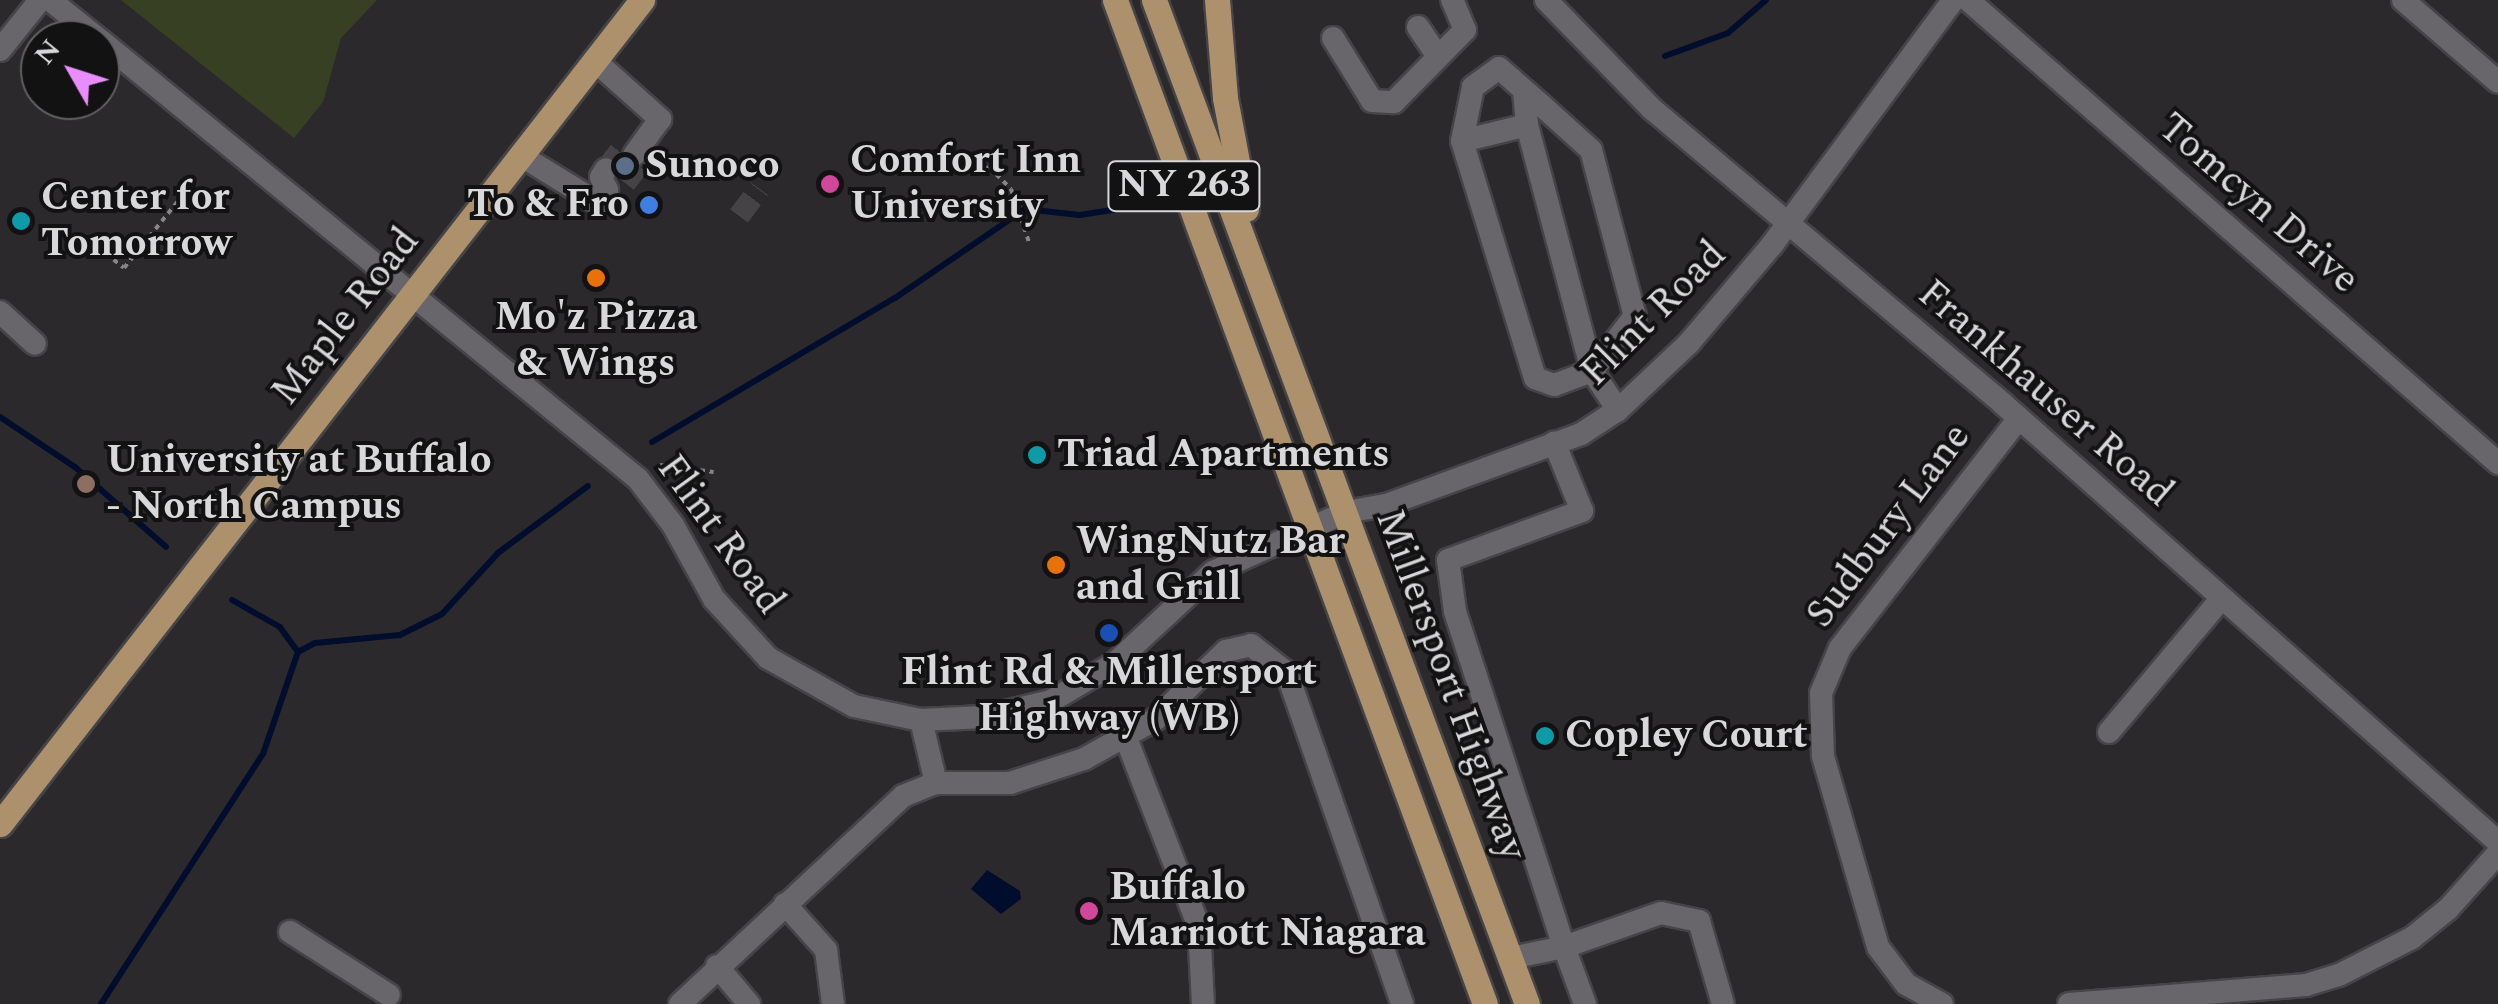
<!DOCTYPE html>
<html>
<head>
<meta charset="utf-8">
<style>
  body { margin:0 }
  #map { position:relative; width:2498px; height:1004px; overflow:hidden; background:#2b292c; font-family:Spectral,serif }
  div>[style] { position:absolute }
  .green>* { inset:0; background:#384024 }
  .water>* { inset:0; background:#000d2c }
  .stream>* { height:6px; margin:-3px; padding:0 3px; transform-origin:3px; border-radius:3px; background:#000d2c }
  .minor-tunnel>* { height:22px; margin-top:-11px; transform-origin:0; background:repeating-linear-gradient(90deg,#454346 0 22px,transparent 0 33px) }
  .path>* { height:4px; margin-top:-2px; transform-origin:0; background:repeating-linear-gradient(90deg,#868587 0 5px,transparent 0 10px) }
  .roads { filter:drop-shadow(2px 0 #464447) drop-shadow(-2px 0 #464447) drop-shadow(0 2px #464447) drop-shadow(0 -2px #464447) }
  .minor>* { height:22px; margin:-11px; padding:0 11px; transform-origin:11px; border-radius:11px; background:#68666a }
  .major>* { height:25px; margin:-12.5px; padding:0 12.5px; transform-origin:12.5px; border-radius:12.5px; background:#ac916c }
  .dots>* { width:28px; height:28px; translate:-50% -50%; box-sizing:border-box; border:5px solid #131213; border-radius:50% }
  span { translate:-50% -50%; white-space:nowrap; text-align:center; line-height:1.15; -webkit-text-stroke:8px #131213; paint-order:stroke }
  .shield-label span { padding:2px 8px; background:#131213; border:2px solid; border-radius:8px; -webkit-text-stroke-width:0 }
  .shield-label { font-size:38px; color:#d8d7d9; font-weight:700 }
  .poi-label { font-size:40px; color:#d8d7d9; font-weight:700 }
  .left { translate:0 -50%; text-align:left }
  .right { translate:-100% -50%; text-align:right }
  .street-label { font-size:40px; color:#d8d7d9 }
  .north { position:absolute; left:20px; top:20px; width:100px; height:100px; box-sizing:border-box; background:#131213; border:2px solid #626162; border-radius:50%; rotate:309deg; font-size:28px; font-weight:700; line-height:40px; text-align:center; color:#d8d7d9 }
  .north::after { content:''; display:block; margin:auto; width:35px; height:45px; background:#ea8dfc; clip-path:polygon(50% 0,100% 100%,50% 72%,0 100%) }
</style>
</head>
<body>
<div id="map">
  <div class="green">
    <div style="clip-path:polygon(121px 0,377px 0,341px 38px,323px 102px,294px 138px)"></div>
  </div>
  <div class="water">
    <div style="clip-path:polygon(987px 870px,1020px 891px,1021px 899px,1001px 914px,971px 889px)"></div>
  </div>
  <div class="stream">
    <div style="left:1665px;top:56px;width:67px;rotate:-20.1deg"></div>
    <div style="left:1728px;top:33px;width:50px;rotate:-41deg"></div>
    <div style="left:0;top:417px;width:90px;rotate:33.7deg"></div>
    <div style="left:75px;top:467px;width:121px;rotate:41.3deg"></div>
    <div style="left:652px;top:442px;width:282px;rotate:-30.7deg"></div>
    <div style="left:895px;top:298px;width:158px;rotate:-34.4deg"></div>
    <div style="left:1025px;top:209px;width:55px;rotate:6.2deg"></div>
    <div style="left:1080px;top:215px;width:52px;rotate:-8.9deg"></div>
    <div style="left:298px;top:652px;width:19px;rotate:-28deg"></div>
    <div style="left:315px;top:643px;width:85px;rotate:-5.4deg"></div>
    <div style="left:400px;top:635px;width:47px;rotate:-26.6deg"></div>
    <div style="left:442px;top:614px;width:83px;rotate:-47.4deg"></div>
    <div style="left:498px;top:553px;width:112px;rotate:-36.7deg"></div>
    <div style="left:101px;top:1004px;width:298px;rotate:-57.1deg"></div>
    <div style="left:263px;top:754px;width:108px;rotate:-71.1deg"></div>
    <div style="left:298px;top:652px;width:31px;rotate:-126deg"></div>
    <div style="left:280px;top:627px;width:55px;rotate:-150.6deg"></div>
  </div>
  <div class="minor-tunnel">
    <div style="left:606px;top:169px;width:28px;rotate:-52deg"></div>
    <div style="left:625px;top:183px;width:28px;rotate:-52deg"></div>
    <div style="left:739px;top:216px;width:34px;rotate:-53deg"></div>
  </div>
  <div class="path">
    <div style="left:974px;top:172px;width:16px;rotate:-18deg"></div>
    <div style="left:989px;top:167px;width:31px;rotate:45deg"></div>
    <div style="left:1011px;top:189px;width:59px;rotate:71.3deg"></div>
    <div style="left:98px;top:247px;width:33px;rotate:39deg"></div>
    <div style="left:124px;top:268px;width:107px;rotate:-51.1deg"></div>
    <div style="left:660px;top:465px;width:54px;rotate:7.4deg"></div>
  </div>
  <div class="roads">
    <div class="minor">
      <div style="left:50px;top:0;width:64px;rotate:38.7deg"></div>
      <div style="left:1546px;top:0;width:152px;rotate:45.8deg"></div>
      <div style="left:1652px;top:109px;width:457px;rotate:40deg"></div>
      <div style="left:2002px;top:403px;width:662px;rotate:41.51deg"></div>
      <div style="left:1968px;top:0;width:704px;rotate:41.14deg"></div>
      <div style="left:2403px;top:0;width:125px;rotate:40.8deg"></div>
      <div style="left:1418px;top:27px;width:36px;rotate:56deg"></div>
      <div style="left:1333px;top:38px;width:74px;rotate:58.2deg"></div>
      <div style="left:1372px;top:101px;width:22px;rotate:3deg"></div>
      <div style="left:1394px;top:102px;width:101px;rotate:-45.4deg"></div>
      <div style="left:1465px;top:30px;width:33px;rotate:-113deg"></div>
      <div style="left:100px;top:40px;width:694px;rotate:39.21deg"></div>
      <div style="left:638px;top:479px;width:58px;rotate:52.7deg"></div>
      <div style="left:673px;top:525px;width:85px;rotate:61deg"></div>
      <div style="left:714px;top:599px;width:80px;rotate:47.5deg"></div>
      <div style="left:768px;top:658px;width:98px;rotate:29.2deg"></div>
      <div style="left:854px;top:706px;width:68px;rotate:11.8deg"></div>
      <div style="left:921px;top:720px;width:63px;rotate:-2.7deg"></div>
      <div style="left:984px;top:717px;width:69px;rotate:-13.4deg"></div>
      <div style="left:1051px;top:701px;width:74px;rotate:-30.7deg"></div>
      <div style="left:1115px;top:663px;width:134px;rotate:-42.9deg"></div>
      <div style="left:1213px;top:572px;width:146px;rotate:-24.3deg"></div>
      <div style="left:1346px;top:512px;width:41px;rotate:-9.9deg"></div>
      <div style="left:1386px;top:505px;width:208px;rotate:-20deg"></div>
      <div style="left:1581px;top:434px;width:44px;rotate:-33deg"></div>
      <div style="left:1618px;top:410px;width:98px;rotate:-43.3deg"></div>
      <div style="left:1689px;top:343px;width:128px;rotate:-49.7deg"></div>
      <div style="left:1772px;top:245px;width:305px;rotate:-53.5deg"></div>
      <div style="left:0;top:50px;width:64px;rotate:-51.3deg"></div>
      <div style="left:594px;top:60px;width:89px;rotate:41.8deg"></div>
      <div style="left:660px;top:119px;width:44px;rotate:125.8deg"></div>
      <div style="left:1524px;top:91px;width:34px;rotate:85deg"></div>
      <div style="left:1527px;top:125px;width:254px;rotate:75.2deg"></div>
      <div style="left:1592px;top:371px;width:40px;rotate:159.8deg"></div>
      <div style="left:1554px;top:385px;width:20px;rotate:-160deg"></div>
      <div style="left:1535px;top:378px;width:248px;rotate:-107.1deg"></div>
      <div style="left:1462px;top:141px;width:55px;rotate:-78.5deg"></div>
      <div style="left:1473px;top:87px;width:32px;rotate:-36deg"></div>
      <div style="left:1499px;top:68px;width:53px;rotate:41.2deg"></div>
      <div style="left:1539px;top:103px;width:70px;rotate:42.1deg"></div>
      <div style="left:1591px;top:150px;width:172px;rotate:75.2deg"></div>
      <div style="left:1635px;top:316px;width:70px;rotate:128deg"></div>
      <div style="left:1592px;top:371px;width:47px;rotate:56.3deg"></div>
      <div style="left:1462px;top:141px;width:67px;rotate:-13.8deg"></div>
      <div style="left:520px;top:155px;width:92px;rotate:31.6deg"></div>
      <div style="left:598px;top:203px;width:16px;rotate:-55deg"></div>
      <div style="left:607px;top:190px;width:14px;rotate:-115deg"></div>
      <div style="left:601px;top:177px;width:9px;rotate:-58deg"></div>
      <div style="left:0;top:312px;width:47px;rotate:42.4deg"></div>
      <div style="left:921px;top:720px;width:65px;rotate:76.6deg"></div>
      <div style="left:2109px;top:732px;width:174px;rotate:-49.9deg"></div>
      <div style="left:1126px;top:738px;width:203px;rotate:68.9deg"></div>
      <div style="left:1199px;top:927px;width:77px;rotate:87deg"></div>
      <div style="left:785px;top:904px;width:62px;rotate:48.3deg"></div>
      <div style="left:826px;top:950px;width:54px;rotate:82.6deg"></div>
      <div style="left:290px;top:932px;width:117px;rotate:32.5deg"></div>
      <div style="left:1511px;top:958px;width:54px;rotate:-11.7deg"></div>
      <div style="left:1564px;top:947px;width:353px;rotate:-108deg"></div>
      <div style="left:1455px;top:611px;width:51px;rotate:-97.8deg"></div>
      <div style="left:1448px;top:560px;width:143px;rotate:-20.1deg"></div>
      <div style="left:1582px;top:511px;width:74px;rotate:-112.1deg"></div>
      <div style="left:717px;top:966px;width:50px;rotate:49.9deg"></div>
      <div style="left:680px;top:1004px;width:305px;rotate:-43deg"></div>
      <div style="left:903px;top:796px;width:35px;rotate:-22deg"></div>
      <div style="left:936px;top:783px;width:74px"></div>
      <div style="left:1010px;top:783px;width:78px;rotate:-18deg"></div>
      <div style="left:1084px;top:759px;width:82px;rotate:-29.1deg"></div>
      <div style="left:1156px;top:719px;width:98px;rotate:-44.2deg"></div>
      <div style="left:1226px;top:651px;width:26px;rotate:-13deg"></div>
      <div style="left:1251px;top:645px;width:46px;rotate:37.9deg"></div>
      <div style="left:1287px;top:673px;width:350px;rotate:70.8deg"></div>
      <div style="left:1585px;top:1004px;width:61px;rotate:-110.2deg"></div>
      <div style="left:1564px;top:947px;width:103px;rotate:-19.3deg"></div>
      <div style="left:1661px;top:913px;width:39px;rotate:12deg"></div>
      <div style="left:1699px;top:921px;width:86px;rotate:73.9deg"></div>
      <div style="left:1942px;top:1004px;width:41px;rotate:-150.9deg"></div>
      <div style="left:1906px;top:984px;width:46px;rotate:-127.1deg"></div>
      <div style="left:1878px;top:947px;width:199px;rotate:-106.1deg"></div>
      <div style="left:1823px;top:756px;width:63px;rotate:-91.8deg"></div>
      <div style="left:1821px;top:693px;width:49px;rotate:-67.1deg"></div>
      <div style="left:1840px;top:648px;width:291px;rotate:-52.1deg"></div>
      <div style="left:2069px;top:1004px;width:238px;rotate:-4.6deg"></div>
      <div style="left:2306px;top:985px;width:34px;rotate:-17deg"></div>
      <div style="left:2339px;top:975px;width:82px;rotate:-26.9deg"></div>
      <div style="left:2412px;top:938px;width:46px;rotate:-38.9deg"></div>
      <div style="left:2448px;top:909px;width:75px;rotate:-48.2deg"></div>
    </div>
    <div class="major">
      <div style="left:1115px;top:0;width:1070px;rotate:69.77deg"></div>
      <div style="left:1154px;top:0;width:1071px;rotate:69.62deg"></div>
      <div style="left:1217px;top:0;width:98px;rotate:85.3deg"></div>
      <div style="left:1225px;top:98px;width:113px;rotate:79.3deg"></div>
      <div style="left:0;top:824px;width:1045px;rotate:-52.08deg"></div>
    </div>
  </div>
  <div class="dots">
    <div style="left:625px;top:166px;background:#5c6f8a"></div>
    <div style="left:830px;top:184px;background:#d1479c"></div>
    <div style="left:649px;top:205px;background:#3f7fe0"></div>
    <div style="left:21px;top:221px;background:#0f9aa8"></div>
    <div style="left:596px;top:278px;background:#e8710a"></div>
    <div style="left:1037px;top:455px;background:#0f9aa8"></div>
    <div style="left:86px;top:484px;background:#8d6e63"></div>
    <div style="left:1056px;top:565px;background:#e8710a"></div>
    <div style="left:1109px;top:633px;background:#1a4fb4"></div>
    <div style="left:1545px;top:736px;background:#0f9aa8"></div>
    <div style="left:1089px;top:911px;background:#d1479c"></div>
  </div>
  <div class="shield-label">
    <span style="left:1184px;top:186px">NY 263</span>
  </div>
  <div class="poi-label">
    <span class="left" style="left:850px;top:184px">Comfort Inn<br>University</span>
    <span class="left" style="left:645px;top:166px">Sunoco</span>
    <span class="left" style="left:41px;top:221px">Center for<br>Tomorrow</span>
    <span class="right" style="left:629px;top:205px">To &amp; Fro</span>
    <span style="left:596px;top:341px">Mo'z Pizza<br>&amp; Wings</span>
    <span class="left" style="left:1057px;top:455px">Triad Apartments</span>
    <span class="left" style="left:106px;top:484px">University at Buffalo<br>- North Campus</span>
    <span class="left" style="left:1076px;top:565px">WingNutz Bar<br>and Grill</span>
    <span style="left:1109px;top:696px">Flint Rd &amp; Millersport<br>Highway (WB)</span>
    <span class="left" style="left:1565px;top:736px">Copley Court</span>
    <span class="left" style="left:1109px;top:911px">Buffalo<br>Marriott Niagara</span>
  </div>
  <div class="street-label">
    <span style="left:2258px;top:204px;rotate:41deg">Tomcyn Drive</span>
    <span style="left:1654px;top:314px;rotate:-45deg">Flint Road</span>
    <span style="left:346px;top:317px;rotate:-52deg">Maple Road</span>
    <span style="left:2045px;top:394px;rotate:41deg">Frankhauser Road</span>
    <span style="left:1889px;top:526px;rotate:-53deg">Sudbury Lane</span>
    <span style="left:720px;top:535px;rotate:54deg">Flint Road</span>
    <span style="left:1450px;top:685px;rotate:70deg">Millersport Highway</span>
  </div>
  <div class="north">N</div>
</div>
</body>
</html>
